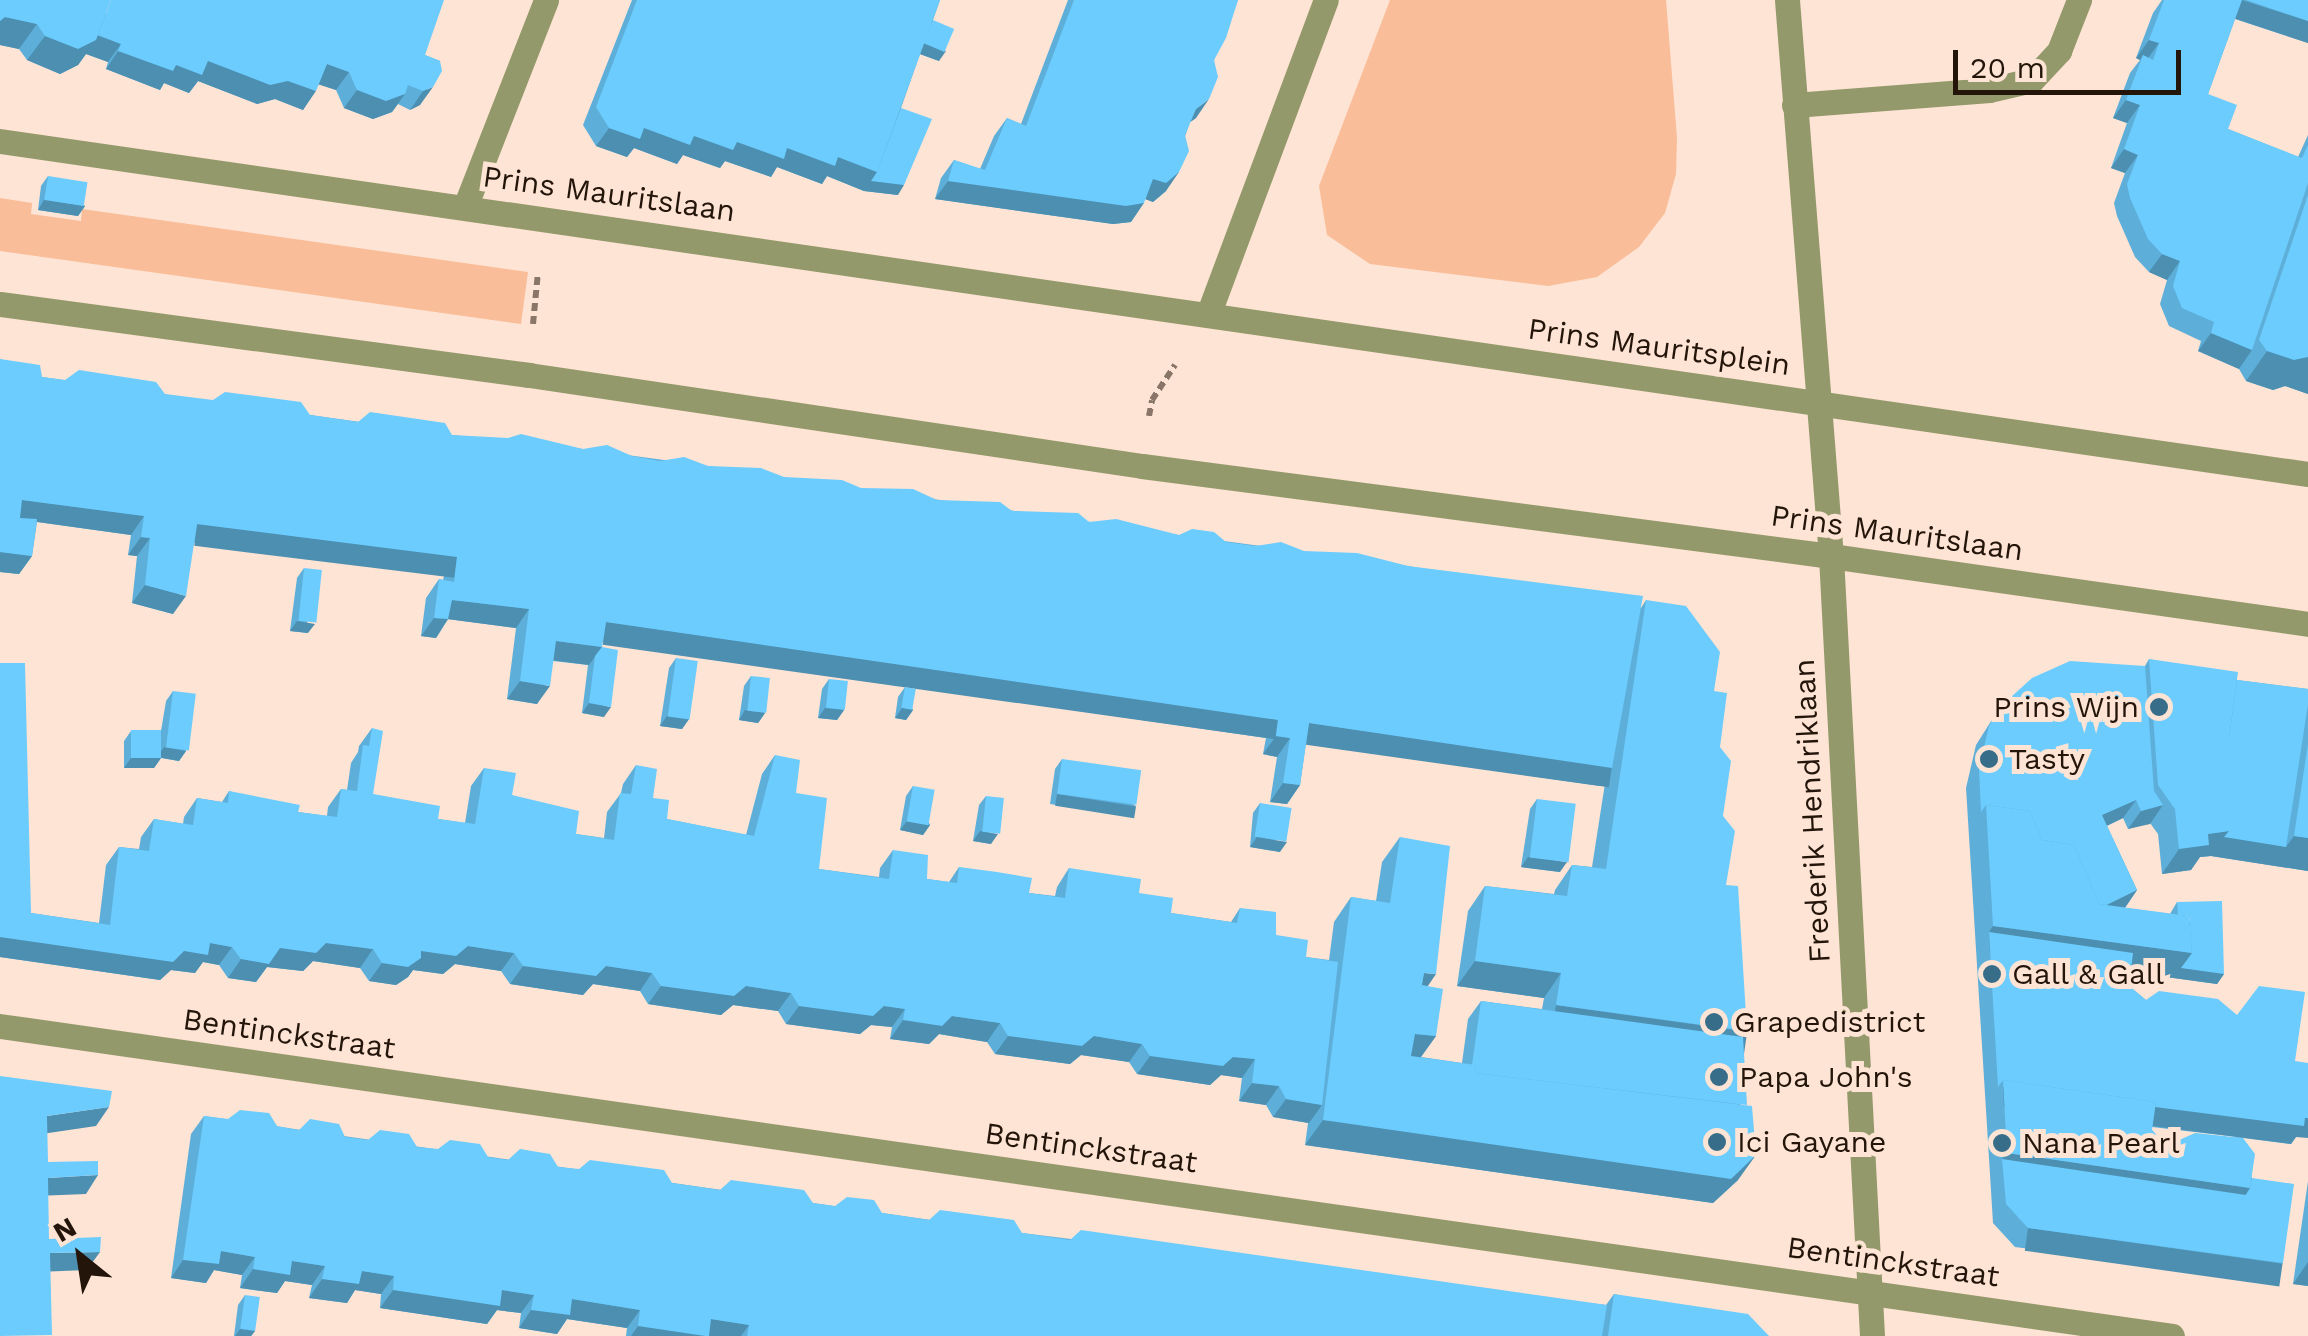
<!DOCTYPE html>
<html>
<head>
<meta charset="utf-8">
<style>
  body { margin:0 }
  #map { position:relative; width:2308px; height:1336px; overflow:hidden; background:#fee4d4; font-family:"Work Sans",sans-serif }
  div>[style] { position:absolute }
  .green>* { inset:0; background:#f9bd99 }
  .path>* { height:6px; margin-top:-3px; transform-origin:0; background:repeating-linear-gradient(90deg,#8a7669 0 8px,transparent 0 13px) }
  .minor>* { height:25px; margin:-12.5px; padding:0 12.5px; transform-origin:12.5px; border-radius:12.5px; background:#94996b }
  .wall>* { inset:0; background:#5dafda }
  .shaded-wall>* { inset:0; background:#4c8fb1; transform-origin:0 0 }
  .building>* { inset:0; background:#6cccfd; transform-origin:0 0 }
  .dots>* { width:28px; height:28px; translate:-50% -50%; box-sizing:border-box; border:5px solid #fee4d4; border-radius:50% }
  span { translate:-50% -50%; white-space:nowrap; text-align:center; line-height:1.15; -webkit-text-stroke:10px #fee4d4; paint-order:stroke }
  .street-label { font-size:30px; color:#24150b }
  .poi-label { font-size:30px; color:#24150b }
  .right { translate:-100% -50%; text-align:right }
  .left { translate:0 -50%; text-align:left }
  .north { position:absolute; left:30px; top:1206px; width:100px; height:100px; -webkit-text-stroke:8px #fee4d4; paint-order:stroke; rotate:330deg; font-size:28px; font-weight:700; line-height:40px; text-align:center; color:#24150b }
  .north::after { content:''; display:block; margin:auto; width:35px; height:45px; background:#24150b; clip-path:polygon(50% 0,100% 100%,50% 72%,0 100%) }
  .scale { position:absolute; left:1953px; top:50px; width:228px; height:45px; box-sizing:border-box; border:5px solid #24150b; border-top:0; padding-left:12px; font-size:30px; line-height:35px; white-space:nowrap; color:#24150b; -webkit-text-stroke:8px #fee4d4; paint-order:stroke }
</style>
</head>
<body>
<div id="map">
  <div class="green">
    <div style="clip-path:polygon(1390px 0,1666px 0,1677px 138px,1676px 174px,1665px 213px,1639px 247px,1597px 277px,1548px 286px,1370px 264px,1327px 235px,1319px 186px)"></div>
    <div style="clip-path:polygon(0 198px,32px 203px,31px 214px,81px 221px,82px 209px,528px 272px,521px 324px,0 251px)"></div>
  </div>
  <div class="path">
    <div style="left:533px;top:324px;width:52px;rotate:-84.5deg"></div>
    <div style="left:1149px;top:416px;width:16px;rotate:-79deg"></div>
    <div style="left:1152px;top:400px;width:42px;rotate:-56.7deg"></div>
  </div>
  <div class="minor">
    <div style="left:1787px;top:0;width:558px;rotate:85.48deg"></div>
    <div style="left:1831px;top:556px;width:781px;rotate:86.99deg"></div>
    <div style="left:1794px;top:105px;width:196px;rotate:-4.4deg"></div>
    <div style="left:1989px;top:90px;width:44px;rotate:-13.1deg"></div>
    <div style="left:2032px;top:80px;width:40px;rotate:-47deg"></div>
    <div style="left:2059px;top:51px;width:55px;rotate:-68.6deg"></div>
    <div style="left:0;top:141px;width:2332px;rotate:8.21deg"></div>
    <div style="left:465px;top:207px;width:222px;rotate:-68.6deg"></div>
    <div style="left:0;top:304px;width:534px;rotate:7.64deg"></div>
    <div style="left:529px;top:375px;width:620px;rotate:8.44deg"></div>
    <div style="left:1142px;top:466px;width:695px;rotate:7.44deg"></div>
    <div style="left:1831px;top:556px;width:482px;rotate:8.1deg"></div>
    <div style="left:1208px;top:315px;width:336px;rotate:-69.5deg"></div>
    <div style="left:0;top:1026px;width:2194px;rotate:8.12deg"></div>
  </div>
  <div class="wall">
    <div style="clip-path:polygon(0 0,425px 55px,440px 61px,420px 105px,410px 110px,398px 104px,392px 112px,373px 119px,344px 108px,336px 90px,319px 84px,303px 110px,275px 99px,257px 104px,198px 81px,189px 93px,164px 83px,160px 90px,106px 69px,108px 62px,86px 54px,78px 65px,60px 74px,27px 60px,19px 49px,0 45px)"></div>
    <div style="clip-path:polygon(632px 0,940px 0,933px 20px,939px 61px,920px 54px,901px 108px,898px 195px,864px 191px,827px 176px,822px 184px,777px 167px,771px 177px,725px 161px,720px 168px,683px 155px,677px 164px,634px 148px,627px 157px,596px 146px,583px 125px)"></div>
    <div style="clip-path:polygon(1068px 0,1238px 0,1214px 60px,1196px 118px,1190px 122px,1166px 191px,1153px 202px,1145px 199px,1131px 222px,1113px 224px,935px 199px,941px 178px,954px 160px,980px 169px,994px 136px,1007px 118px,1021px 124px)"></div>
    <div style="clip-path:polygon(2162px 0,2308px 0,2308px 43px,2235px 19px,2208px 94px,2228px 129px,2298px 157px,2308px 135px,2308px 394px,2285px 386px,2273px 390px,2246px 381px,2239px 369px,2198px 351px,2201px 341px,2169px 326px,2160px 304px,2167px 280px,2149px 272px,2135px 257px,2117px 216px,2114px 203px,2125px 173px,2111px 168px,2127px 123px,2113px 118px,2130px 73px,2140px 60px,2136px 58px,2153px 13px)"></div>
    <div style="clip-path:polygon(48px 176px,85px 206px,78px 216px,38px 210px,41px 186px)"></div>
    <div style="clip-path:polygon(0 359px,42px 377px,452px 435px,583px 449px,708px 466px,1179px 535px,1408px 566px,1641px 608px,1646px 600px,1714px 691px,1720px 747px,1726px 885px,1747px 1031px,1743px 1037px,1738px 1180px,1713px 1203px,1305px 1145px,1308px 1123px,1273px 1117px,1266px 1105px,1239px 1101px,1242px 1078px,1221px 1075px,1210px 1085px,1137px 1074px,1129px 1062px,1081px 1055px,1070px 1064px,995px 1054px,987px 1042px,939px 1034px,929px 1044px,890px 1039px,892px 1027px,871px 1025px,860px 1034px,786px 1024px,778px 1011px,733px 1005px,721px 1015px,648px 1004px,640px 991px,593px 984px,583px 995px,510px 984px,501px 971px,455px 964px,443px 974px,413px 970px,408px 977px,396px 985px,369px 981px,360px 968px,313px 961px,303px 971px,267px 967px,256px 982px,228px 978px,219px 965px,203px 962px,195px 973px,171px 970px,160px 980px,0 957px,0 663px,31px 913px,99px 923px,106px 865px,119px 847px,139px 849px,141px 837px,154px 819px,183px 824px,184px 817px,197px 798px,222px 802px,229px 791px,298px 812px,327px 816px,328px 807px,341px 789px,347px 790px,351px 763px,358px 752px,359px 746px,372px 728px,373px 794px,438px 819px,465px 823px,471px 786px,484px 768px,512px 795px,576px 834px,604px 838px,607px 812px,621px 793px,623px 784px,636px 765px,653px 798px,667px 819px,746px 835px,762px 774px,775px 755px,796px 793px,819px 869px,879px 877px,880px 868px,893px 850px,927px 879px,949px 882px,959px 867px,1029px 893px,1055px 896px,1057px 887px,1069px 868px,1139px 893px,1171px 913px,1231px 922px,1240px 908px,1306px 957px,1329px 960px,1334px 922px,1351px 897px,1376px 901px,1382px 862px,1400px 837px,1436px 1036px,1421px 1057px,1462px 1063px,1468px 1019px,1481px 1001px,1542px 1009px,1544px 998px,1457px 986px,1468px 911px,1485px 886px,1554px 894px,1555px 890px,1572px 865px,1592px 867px,1606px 777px,1600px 786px,1306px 743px,1300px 785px,1287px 804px,1270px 802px,1277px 757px,1263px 754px,1266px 738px,602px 642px,604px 717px,582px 713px,588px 665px,553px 661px,537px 704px,507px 699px,516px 628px,448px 619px,436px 638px,421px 636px,426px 598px,439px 579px,443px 580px,444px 576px,194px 543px,173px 614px,132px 603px,137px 556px,128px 555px,131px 535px,37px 522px,32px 556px,19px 574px,0 572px)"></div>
    <div style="clip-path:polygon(304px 568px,308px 633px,290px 631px,297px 578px)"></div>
    <div style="clip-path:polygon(676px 658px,689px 719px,682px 729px,660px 726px,669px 668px)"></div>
    <div style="clip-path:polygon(evenodd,2149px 659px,2237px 680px,2308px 689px,2308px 871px,2211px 856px,2200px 857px,2191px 870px,2162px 874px,2158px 834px,2150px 823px,2128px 829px,2123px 818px,2107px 826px,2137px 890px,2125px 908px,2170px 914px,2177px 902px,2224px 974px,2217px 984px,2131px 972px,2129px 986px,2146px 1000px,2295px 1061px,2296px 1137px,2291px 1144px,2243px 1138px,2252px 1179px,2283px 1263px,2270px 1281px,2015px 1247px,1993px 1223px,1966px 788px,1976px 745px,2000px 707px,2145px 666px,2149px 659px,2152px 1127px,2237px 1137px,2166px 1146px,2152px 1130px,2152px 1127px)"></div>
    <div style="clip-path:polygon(751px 676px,765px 713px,758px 723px,739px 720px,744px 686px)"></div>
    <div style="clip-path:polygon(829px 679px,844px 710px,837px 720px,818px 718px,822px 689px)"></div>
    <div style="clip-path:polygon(905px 687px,913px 710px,906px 720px,895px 718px,898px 697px)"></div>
    <div style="clip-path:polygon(173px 691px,186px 751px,179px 761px,161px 758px,154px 768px,124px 768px,124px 741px,131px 731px,161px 731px,166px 701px)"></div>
    <div style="clip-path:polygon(1062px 759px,1136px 806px,1129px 816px,1050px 804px,1055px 769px)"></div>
    <div style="clip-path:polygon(913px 786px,930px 825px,923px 835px,900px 830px,906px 796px)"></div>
    <div style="clip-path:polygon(986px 796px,991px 844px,973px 841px,979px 805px)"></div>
    <div style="clip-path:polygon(1537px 799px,1560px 872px,1521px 867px,1530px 809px)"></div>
    <div style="clip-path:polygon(1260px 803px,1280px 852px,1250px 847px,1253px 813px)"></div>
    <div style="clip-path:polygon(204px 1116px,1022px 1233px,1606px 1305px,1614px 1294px,1769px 1336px,626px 1336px,627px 1328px,567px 1319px,557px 1334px,519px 1328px,521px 1313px,497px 1310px,487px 1324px,380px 1308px,381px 1294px,355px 1290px,347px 1303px,309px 1298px,312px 1285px,285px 1281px,277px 1293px,240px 1288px,242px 1275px,214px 1270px,206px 1283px,171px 1278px,191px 1134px)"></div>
    <div style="clip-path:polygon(2308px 1181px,2308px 1286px,2293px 1284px)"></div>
    <div style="clip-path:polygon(245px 1295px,255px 1331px,251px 1336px,234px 1336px,238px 1305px)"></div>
  </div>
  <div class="shaded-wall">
    <div style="clip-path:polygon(2242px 0,2308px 21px,2308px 43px,2230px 17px)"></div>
    <div style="clip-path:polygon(5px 17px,37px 24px,19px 49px,0 45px,0 21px)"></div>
    <div style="clip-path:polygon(96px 35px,121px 44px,108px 62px,86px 54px,78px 65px,60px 74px,27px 60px,45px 36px)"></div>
    <div style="clip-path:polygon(2149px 40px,2159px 43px,2146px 61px,2143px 55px,2140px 60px,2136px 58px)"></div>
    <div style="clip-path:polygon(924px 43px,946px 51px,939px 61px,917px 53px)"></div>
    <div style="clip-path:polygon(118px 51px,176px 65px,208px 61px,288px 81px,316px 91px,303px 110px,275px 99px,257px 104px,198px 81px,189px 93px,164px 83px,160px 90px,106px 69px)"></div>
    <div style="clip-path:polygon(327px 64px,349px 72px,336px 90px,314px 83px)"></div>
    <div style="clip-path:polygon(433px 87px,420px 105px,410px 110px,423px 91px)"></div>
    <div style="clip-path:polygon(357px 90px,405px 94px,392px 112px,373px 119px,344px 108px)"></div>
    <div style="clip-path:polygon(1209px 99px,1196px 118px,1183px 127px,1196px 109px)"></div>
    <div style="clip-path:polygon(2126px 100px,2140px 105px,2127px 123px,2113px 118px)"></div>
    <div style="clip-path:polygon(609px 128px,644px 128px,787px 148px,838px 157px,877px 172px,904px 185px,898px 195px,864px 191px,827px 176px,822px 184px,777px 167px,771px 177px,725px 161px,720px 168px,683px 155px,677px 164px,634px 148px,627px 157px,596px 146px)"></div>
    <div style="clip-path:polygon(2124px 149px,2138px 155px,2125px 173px,2111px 168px)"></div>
    <div style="clip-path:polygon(1179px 172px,1166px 191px,1153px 202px,1140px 197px,1153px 179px)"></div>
    <div style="clip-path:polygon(948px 181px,1144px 203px,1131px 222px,1113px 224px,935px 199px)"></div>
    <div style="clip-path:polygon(44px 200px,85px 206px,78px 216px,38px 210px)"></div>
    <div style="clip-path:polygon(2162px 254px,2180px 261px,2167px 280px,2149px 272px)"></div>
    <div style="clip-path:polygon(2211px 333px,2252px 350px,2239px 369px,2198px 351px)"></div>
    <div style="clip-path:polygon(2267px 351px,2308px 357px,2308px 394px,2285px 386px,2273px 390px,2246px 381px)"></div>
    <div style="clip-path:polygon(22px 500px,144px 516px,131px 535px,9px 518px)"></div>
    <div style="left:197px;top:524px;width:262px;height:22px;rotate:7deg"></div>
    <div style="clip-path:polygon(141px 537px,150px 538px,137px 556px,128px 555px)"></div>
    <div style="clip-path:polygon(0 552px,32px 556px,19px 574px,0 572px)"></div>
    <div style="clip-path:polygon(145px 585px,186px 596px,173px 614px,132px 603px)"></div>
    <div style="clip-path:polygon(452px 600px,529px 609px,516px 628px,439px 618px)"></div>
    <div style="clip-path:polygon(434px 618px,448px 619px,436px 638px,421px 636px)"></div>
    <div style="clip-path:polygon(297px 621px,315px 624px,308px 633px,290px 631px)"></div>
    <div style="left:606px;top:622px;width:679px;height:23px;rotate:8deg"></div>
    <div style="clip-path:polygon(556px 641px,602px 647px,589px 665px,543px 659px)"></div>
    <div style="clip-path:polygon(520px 681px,550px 686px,537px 704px,507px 699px)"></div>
    <div style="clip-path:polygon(589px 703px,611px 707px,604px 717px,582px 713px)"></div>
    <div style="clip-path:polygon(825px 708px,844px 710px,837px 720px,818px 718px)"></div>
    <div style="clip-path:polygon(902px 708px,913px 710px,906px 720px,895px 718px)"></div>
    <div style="clip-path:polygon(745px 710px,765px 713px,758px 723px,739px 720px)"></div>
    <div style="clip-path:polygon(667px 716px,689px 719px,682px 729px,660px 726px)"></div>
    <div style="left:1309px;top:723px;width:306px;height:22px;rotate:8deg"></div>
    <div style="clip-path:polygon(1276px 736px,1290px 738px,1277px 757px,1263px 754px)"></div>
    <div style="clip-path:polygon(164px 747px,186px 751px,179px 761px,157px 757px)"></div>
    <div style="clip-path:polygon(131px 758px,161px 758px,154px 768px,124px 768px)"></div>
    <div style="clip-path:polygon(1283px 783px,1300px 785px,1287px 804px,1270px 802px)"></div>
    <div style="left:1057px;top:794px;width:80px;height:12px;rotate:9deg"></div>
    <div style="clip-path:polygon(2136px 800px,2123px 818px,2089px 834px,2102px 815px)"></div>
    <div style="clip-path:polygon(2163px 805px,2150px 824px,2128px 829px,2141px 811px)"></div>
    <div style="clip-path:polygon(907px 821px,930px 825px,923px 835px,900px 830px)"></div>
    <div style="clip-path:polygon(980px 831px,998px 834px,991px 844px,973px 841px)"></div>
    <div style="clip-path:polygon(2229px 831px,2286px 847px,2294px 836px,2308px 838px,2308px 871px,2211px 856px,2200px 857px,2191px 870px,2162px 874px,2179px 849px,2208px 834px)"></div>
    <div style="clip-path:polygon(1257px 837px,1287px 842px,1280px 852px,1250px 847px)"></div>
    <div style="clip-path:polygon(1528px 857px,1567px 862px,1560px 872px,1521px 867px)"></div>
    <div style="clip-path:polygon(2137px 890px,2124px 909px,2095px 911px)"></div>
    <div style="clip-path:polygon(1993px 926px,2192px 953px,2224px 974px,2217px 984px,1990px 953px,1989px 932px)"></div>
    <div style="clip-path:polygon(0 937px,184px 951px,210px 943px,232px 947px,219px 965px,203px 962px,195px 973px,171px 970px,160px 980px,0 957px)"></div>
    <div style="clip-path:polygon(326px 943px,373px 949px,360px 968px,313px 961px,303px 971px,267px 967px,256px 982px,228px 978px,241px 959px,280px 948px)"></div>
    <div style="clip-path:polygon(468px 946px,514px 953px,501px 971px,455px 964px,443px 974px,413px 970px,408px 977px,396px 985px,369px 981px,382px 963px,421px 951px)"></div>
    <div style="clip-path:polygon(1475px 961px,1561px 973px,1544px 998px,1457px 986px)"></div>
    <div style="clip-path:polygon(523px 966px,606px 966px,652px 973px,640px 991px,593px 984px,583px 995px,510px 984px)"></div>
    <div style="clip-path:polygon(1424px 973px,1436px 974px,1419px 999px)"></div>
    <div style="clip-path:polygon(661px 986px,746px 986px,791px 993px,778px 1011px,733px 1005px,721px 1015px,648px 1004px)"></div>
    <div style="left:1556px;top:1005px;width:193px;height:30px;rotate:8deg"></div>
    <div style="clip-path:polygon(799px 1006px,884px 1006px,905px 1009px,892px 1027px,871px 1025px,860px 1034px,786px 1024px)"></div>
    <div style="clip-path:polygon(952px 1016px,1000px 1023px,987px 1042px,939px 1034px,929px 1044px,890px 1039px,903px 1020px)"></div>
    <div style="clip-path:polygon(1415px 1034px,1436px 1036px,1418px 1061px,1397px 1059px)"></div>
    <div style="clip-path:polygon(1008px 1036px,1094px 1036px,1142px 1044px,1129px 1062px,1081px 1055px,1070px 1064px,995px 1054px)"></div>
    <div style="clip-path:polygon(1150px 1056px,1233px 1057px,1255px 1059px,1242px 1078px,1221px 1075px,1210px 1085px,1137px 1074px)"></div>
    <div style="clip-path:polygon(1252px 1083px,1279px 1086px,1266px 1105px,1239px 1101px)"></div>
    <div style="clip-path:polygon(2003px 1087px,2308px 1118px,2308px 1138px,2296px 1137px,2291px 1144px,2004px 1107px)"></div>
    <div style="clip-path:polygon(1286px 1099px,1322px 1105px,1309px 1123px,1273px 1117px)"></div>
    <div style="clip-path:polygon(109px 1107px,96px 1126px,35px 1135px,47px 1116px)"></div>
    <div style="clip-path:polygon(1323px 1120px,1756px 1155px,1738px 1180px,1713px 1203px,1305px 1145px)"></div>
    <div style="clip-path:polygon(2007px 1153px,2250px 1188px,2233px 1213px,2002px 1159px)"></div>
    <div style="clip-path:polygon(98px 1175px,86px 1194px,36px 1196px,48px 1178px)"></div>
    <div style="left:2028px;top:1228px;width:257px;height:23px;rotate:8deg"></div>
    <div style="clip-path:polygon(221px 1251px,255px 1257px,242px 1275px,214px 1270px,206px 1283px,171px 1278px,183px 1260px)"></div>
    <div style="clip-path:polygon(100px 1252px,87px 1270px,37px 1272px,50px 1253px)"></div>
    <div style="clip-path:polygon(292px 1261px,325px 1266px,312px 1285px,285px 1281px,277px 1293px,240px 1288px,253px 1269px)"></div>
    <div style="clip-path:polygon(2308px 1262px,2308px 1286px,2293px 1284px)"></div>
    <div style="clip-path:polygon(362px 1271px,394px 1276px,381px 1294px,355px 1290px,347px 1303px,309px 1298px,322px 1279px)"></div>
    <div style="clip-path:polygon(393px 1290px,502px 1290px,534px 1295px,521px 1313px,497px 1310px,487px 1324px,380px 1308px)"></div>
    <div style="clip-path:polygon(572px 1299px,640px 1310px,627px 1328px,567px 1319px,557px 1334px,519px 1328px,531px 1310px)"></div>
    <div style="clip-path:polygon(711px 1319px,749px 1325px,741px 1336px,631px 1336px,638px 1326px)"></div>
    <div style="clip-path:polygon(240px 1329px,255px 1331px,251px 1336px,235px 1336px)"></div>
  </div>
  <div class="building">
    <div style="clip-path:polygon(0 0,111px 0,96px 40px,78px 49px,45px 36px,37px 24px,5px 17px,0 21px)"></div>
    <div style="clip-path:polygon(111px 0,444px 0,425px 55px,440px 61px,442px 71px,433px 87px,423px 91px,408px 85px,405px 94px,386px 101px,357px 90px,349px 72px,327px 64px,316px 91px,288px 81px,270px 85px,208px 61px,202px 75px,176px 65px,173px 71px,118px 51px,121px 44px,98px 35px)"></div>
    <div style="clip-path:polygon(637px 0,940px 0,877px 172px,838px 157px,835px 166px,787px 148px,784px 159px,737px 142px,733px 150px,694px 136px,690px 145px,644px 128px,640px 139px,609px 128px,596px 107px)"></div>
    <div style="clip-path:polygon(1074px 0,1238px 0,1226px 38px,1214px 60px,1218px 77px,1209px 99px,1196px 109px,1185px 135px,1189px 151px,1179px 172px,1166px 183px,1153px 179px,1144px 203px,1126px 206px,948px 181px,954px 160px,985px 170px,1007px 118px,1026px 126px)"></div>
    <div style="clip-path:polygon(2164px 0,2242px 0,2208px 94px,2237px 105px,2228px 129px,2302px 158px,2308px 145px,2308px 183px,2252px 350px,2211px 333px,2214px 322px,2182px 308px,2173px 286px,2180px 261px,2162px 254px,2148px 239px,2130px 198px,2127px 184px,2138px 155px,2124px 149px,2140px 105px,2126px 100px,2143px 55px,2153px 60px,2159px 43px,2149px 40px)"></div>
    <div style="clip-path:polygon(2246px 0,2308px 0,2308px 21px)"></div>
    <div style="left:933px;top:20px;width:23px;height:25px;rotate:23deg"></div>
    <div style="clip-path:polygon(901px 108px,932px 119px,904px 185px,871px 181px,877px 172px)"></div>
    <div style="left:48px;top:176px;width:40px;height:24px;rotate:9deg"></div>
    <div style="clip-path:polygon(2308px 195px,2308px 357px,2294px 360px,2267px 351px,2259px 340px)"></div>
    <div style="clip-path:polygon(0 359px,40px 365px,42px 377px,65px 380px,79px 370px,156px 382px,165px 394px,213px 400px,225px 392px,301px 402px,310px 415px,358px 422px,370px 412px,445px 423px,452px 435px,508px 438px,521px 434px,583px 449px,607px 445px,632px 456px,660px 461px,684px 457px,708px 466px,761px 468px,784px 477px,842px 480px,861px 488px,913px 489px,937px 500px,1000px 502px,1012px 511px,1078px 513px,1089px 522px,1116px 519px,1179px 535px,1192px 529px,1214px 532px,1226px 542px,1255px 546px,1281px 542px,1304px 551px,1357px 553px,1408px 566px,1643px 596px,1612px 768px,1309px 723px,1300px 785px,1283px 783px,1290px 738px,1276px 736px,1278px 720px,606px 622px,602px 647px,556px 641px,550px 686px,520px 681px,529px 609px,452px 600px,448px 619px,434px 618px,439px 579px,454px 582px,457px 557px,197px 524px,186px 596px,145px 585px,150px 538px,141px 537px,144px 516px,22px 500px,20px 518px,37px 519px,32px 556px,0 552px)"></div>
    <div style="left:304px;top:568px;width:18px;height:53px;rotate:6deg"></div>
    <div style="clip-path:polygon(1646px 600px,1686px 606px,1720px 652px,1714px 691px,1727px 693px,1720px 747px,1731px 761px,1723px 816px,1735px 831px,1726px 885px,1738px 886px,1747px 1031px,1556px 1005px,1561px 973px,1475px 961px,1485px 886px,1567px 896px,1572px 865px,1606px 869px)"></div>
    <div style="clip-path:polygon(602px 647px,618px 650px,611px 707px,589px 703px,595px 656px)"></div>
    <div style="left:676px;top:658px;width:22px;height:59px;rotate:8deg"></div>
    <div style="clip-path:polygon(2149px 659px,2238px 672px,2229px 739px,2229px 831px,2208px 834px,2209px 845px,2179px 849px,2175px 809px,2158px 785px)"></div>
    <div style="clip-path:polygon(2070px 661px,2145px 666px,2154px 791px,2163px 805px,2141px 811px,2136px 800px,2102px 815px,2137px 890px,2106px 905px,2099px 904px,2074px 845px,2042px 840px,2030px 811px,1986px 805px,1981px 812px,1979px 769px,1989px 726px,2000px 707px,2032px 678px)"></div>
    <div style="clip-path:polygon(0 663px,25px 663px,31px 913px,110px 925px,119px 847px,149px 851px,154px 819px,193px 825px,197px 798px,228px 803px,229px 791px,300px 805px,298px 812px,337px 817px,341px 789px,357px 791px,363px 745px,369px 746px,372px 728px,383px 731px,373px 794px,440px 806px,438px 819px,475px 824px,484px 768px,516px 773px,512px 795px,579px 811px,576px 834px,614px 840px,620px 793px,631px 794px,636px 765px,657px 769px,653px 798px,669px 800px,667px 819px,754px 836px,775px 755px,800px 760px,796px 793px,827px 798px,819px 869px,889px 879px,893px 850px,928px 855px,927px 879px,957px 883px,959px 867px,997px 872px,1032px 878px,1029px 893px,1065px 898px,1069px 868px,1141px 879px,1139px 893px,1173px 898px,1171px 913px,1237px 923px,1240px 908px,1276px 912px,1276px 935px,1308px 940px,1306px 957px,1338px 962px,1322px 1105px,1286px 1099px,1279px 1086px,1252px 1083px,1255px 1059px,1233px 1057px,1223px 1066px,1150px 1056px,1142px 1044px,1094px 1036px,1082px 1046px,1008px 1036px,1000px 1023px,952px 1016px,942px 1026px,903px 1020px,905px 1009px,884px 1006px,873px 1016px,799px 1006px,791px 993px,746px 986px,734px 996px,661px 986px,652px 973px,606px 966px,596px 976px,523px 966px,514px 953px,468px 946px,456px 956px,421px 951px,421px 958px,408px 967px,382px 963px,373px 949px,326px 943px,316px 953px,280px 948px,269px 964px,241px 959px,232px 947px,210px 943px,208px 955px,184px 951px,173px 962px,0 937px)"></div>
    <div style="left:751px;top:676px;width:19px;height:35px;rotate:6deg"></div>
    <div style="left:829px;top:679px;width:19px;height:29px;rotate:6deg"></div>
    <div style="clip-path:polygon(2237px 680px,2308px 689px,2308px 704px,2286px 847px,2224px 837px,2229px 831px,2229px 739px)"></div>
    <div style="left:905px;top:687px;width:11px;height:21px;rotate:10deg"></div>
    <div style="left:173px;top:691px;width:23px;height:57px;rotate:7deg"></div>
    <div style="left:161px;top:730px;width:28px;height:30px;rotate:90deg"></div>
    <div style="clip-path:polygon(2308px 744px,2308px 838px,2294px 836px)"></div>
    <div style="left:1062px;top:759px;width:80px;height:35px;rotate:8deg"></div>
    <div style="left:913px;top:786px;width:22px;height:36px;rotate:10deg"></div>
    <div style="left:986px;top:796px;width:18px;height:36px;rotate:6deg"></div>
    <div style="left:1537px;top:799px;width:39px;height:59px;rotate:7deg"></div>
    <div style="left:1260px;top:803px;width:32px;height:34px;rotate:9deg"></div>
    <div style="clip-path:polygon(1986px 805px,2030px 811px,2042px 840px,2074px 845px,2099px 904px,2189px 916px,2192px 953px,1993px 926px)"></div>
    <div style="clip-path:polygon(1400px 837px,1450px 846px,1436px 974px,1424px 973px,1422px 985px,1443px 989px,1436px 1036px,1415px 1034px,1411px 1056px,1476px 1065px,1475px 1073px,1752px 1106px,1756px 1155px,1731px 1179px,1323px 1120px,1351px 897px,1390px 903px)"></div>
    <div style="clip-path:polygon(2222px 901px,2224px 974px,2181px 968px,2192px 953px,2189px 916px,2178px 915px,2177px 902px)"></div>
    <div style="clip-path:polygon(1989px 932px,2133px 953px,2129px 986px,2146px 1000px,2159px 991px,2218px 999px,2237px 1015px,2259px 986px,2305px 992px,2295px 1061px,2308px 1063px,2308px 1118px,2305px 1118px,2304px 1126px,2155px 1107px,2156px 1102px,2003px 1080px,1998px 1087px)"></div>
    <div style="clip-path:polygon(1481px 1001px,1743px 1037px,1747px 1105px,1475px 1073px,1476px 1065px,1472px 1065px)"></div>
    <div style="clip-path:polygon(0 1076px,112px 1091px,109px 1107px,47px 1116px,48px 1162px,98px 1161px,98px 1175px,48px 1178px,49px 1239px,101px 1237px,100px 1252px,50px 1253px,52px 1335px,0 1336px)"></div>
    <div style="clip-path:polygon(2003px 1080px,2156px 1102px,2152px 1130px,2166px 1146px,2195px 1133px,2243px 1138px,2255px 1154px,2250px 1188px,2007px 1153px)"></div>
    <div style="clip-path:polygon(240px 1110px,269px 1113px,277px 1126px,299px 1130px,310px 1119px,339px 1124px,345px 1137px,368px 1140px,380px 1130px,409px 1134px,417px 1147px,438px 1149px,450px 1140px,480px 1144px,488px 1157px,508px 1160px,520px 1149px,550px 1154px,558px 1167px,579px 1169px,590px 1160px,664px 1170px,672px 1183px,720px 1190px,731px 1180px,804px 1190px,813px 1203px,835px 1206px,847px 1197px,874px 1200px,882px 1213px,929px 1220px,940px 1210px,1014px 1220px,1022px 1233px,1070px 1240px,1081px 1230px,1607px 1305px,1602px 1336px,747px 1336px,749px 1325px,711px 1319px,709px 1336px,705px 1336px,638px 1326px,640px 1310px,572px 1299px,570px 1315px,531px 1310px,534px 1295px,502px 1290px,500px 1306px,393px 1290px,394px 1276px,362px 1271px,359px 1284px,322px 1279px,325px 1266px,292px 1261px,290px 1275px,253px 1269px,255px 1257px,221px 1251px,219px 1264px,183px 1260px,204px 1116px,228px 1119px)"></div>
    <div style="clip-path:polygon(2002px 1159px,2246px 1195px,2250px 1188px,2252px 1178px,2294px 1184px,2283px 1263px,2028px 1228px,2006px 1204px)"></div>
    <div style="clip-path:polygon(1614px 1294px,1748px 1314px,1769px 1336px,1608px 1336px)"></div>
    <div style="left:245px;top:1295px;width:15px;height:34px;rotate:8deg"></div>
  </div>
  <div class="dots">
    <div style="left:2159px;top:707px;background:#376d89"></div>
    <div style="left:1989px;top:759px;background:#376d89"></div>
    <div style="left:1992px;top:974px;background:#376d89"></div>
    <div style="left:1714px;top:1022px;background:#376d89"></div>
    <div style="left:1719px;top:1077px;background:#376d89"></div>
    <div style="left:1717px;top:1142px;background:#376d89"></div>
    <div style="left:2002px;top:1143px;background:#376d89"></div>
  </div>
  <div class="street-label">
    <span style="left:609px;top:194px;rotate:8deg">Prins Mauritslaan</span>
    <span style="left:1659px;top:347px;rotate:8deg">Prins Mauritsplein</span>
    <span style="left:1897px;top:533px;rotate:8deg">Prins Mauritslaan</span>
    <span style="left:1812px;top:811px;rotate:-93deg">Frederik Hendriklaan</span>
    <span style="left:289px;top:1034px;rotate:8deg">Bentinckstraat</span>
    <span style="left:1091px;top:1148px;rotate:8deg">Bentinckstraat</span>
    <span style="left:1893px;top:1262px;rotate:8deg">Bentinckstraat</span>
  </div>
  <div class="poi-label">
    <span class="right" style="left:2139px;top:707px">Prins Wijn</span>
    <span class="left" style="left:2009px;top:759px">Tasty</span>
    <span class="left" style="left:2012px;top:974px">Gall &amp; Gall</span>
    <span class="left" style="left:1734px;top:1022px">Grapedistrict</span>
    <span class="left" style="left:1739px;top:1077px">Papa John's</span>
    <span class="left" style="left:1737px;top:1142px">Ici Gayane</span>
    <span class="left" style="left:2022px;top:1143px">Nana Pearl</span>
  </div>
  <div class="north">N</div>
  <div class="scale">20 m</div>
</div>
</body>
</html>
